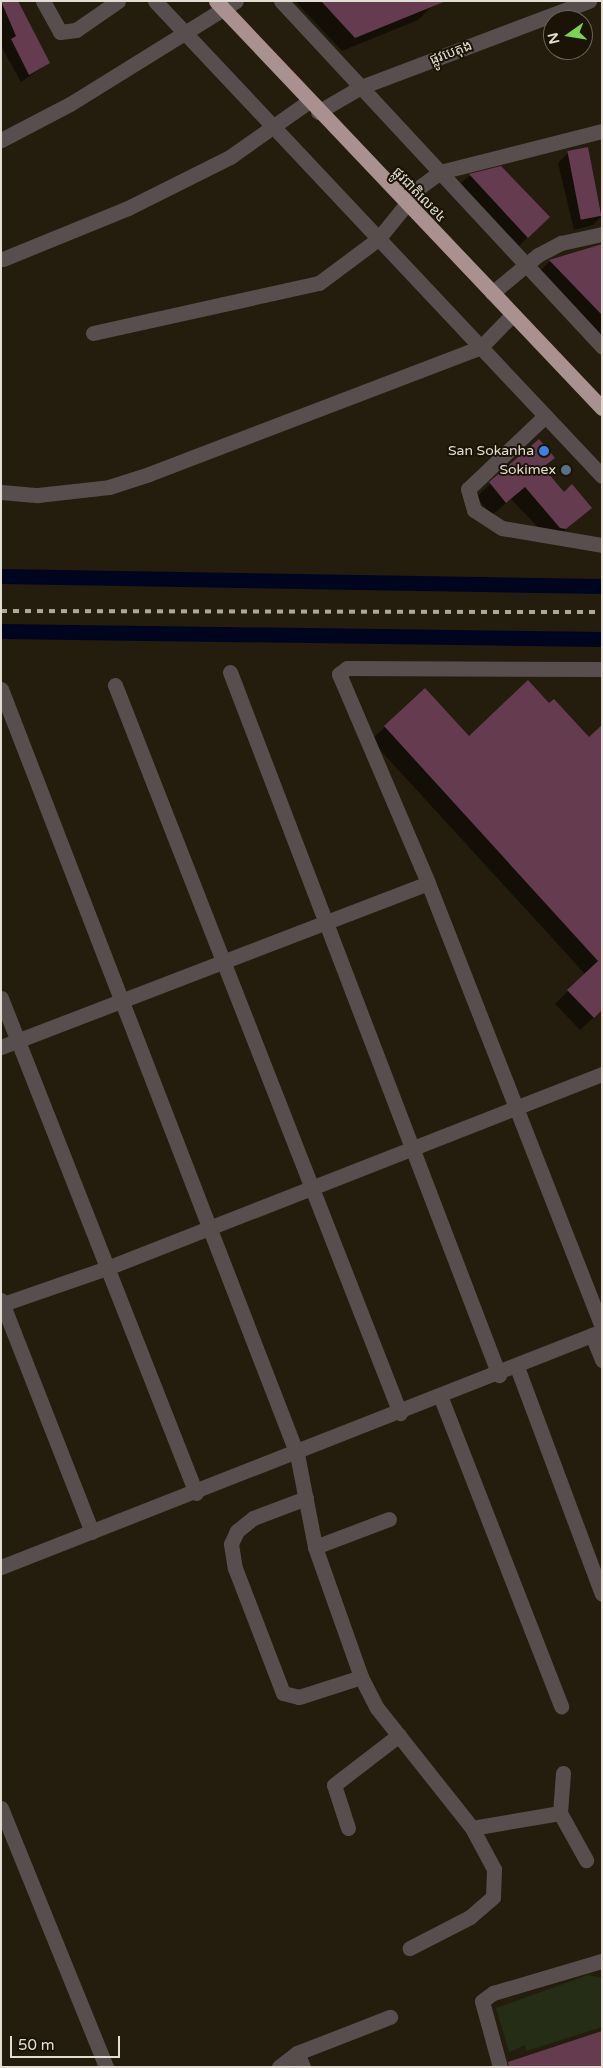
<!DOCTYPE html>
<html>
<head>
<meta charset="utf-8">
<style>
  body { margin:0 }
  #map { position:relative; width:603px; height:2068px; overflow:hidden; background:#241d0e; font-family:"Varela Round","Noto Sans Khmer",sans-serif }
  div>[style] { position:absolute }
  .green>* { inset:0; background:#262d16 }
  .shadow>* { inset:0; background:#0007 }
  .canal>* { height:15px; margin:-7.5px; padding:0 7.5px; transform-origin:7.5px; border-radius:7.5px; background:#00051f }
  .building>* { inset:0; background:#653b4f; transform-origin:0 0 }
  .minor>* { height:15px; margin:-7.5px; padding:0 7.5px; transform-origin:7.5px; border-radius:7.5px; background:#584e4e }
  .highway>* { height:15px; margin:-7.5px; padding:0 7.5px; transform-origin:7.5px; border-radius:7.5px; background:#a99190 }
  .rail>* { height:4px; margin-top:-2px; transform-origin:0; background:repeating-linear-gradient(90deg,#aca89c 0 6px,transparent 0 12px) }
  .dots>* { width:14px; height:14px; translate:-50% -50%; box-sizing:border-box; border:2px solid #1b1406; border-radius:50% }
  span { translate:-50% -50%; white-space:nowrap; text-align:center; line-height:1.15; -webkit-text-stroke:4px #1b1406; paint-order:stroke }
  .street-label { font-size:14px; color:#e2ded4 }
  .poi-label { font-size:14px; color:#e2ded4 }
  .right { translate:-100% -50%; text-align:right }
  .frame { position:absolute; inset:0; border:2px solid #e2ded4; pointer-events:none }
  .north { position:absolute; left:543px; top:10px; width:50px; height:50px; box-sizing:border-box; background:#1b1406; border:1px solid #6b6558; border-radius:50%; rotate:257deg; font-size:14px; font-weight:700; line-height:20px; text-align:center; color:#e2ded4 }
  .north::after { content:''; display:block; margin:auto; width:18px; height:22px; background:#7ed153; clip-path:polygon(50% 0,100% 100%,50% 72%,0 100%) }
  .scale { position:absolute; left:10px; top:2036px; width:110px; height:22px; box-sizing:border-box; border:2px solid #e2ded4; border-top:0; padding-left:6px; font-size:15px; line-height:18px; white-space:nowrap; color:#e2ded4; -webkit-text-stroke:4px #1b1406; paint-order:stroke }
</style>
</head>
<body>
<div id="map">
  <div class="green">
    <div style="clip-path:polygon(588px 1975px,602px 1978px,602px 2027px,526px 2051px,525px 2045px,509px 2052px,496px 2008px)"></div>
  </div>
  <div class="shadow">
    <div style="clip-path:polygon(1px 1px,49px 63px,21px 82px,1px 46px)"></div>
    <div style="clip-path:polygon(295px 1px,425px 1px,431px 7px,418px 20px,342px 51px)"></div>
    <div style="clip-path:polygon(587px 149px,602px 216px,593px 225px,574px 230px,558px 163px,568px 153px)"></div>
    <div style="clip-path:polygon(500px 168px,548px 217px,517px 248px,459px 185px,469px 176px)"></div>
    <div style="clip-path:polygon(602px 244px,602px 342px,537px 274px,550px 261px)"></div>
    <div style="clip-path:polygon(539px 441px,553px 457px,542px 468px,564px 494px,590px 508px,552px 542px,511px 499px,492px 515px,476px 497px)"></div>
    <div style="clip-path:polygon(425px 690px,469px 738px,549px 705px,589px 738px,602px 1010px,580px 1030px,555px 1004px,585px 974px,371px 740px)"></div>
  </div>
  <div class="canal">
    <div style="left:1px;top:576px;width:601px;rotate:0.95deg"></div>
    <div style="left:1px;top:631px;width:601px;rotate:0.76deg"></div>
  </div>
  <div class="building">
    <div style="clip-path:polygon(1px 1px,18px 1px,50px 63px,29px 75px,11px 39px,16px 36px)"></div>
    <div style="clip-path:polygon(321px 1px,446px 1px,355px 38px)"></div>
    <div style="left:588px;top:147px;width:70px;height:21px;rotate:79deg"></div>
    <div style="clip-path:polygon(501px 166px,550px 217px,528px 238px,469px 174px)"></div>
    <div style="clip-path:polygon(602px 244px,602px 315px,549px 260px)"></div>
    <div style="clip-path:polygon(539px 439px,555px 458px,543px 467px,564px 492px,572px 484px,592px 508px,566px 529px,560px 528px,525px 487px,506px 503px,489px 482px)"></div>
    <div style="clip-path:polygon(528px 680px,549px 703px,554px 699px,589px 737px,602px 725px,602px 1010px,594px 1018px,567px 990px,598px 961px,384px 726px,425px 688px,469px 736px)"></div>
    <div style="clip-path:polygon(602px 2031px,602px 2067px,509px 2067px,508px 2062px)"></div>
  </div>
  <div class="minor">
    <div style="left:43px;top:1px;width:35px;rotate:61deg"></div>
    <div style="left:60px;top:32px;width:16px;rotate:-7deg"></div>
    <div style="left:76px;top:30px;width:51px;rotate:-34.6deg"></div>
    <div style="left:155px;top:1px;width:652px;rotate:46.74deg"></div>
    <div style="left:281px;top:1px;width:472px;rotate:47.1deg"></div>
    <div style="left:318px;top:112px;width:50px;rotate:-30.2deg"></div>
    <div style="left:361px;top:87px;width:244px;rotate:-20.7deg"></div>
    <div style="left:1px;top:140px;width:78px;rotate:-27.6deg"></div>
    <div style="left:70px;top:104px;width:195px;rotate:-31.8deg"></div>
    <div style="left:3px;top:259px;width:135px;rotate:-22.2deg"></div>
    <div style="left:128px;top:208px;width:114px;rotate:-26.6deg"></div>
    <div style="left:230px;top:157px;width:95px;rotate:-35.2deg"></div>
    <div style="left:492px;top:293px;width:60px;rotate:-39.6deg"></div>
    <div style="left:538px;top:255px;width:26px;rotate:-28deg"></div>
    <div style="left:561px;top:243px;width:42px;rotate:-12.4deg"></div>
    <div style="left:93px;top:333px;width:231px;rotate:-12.5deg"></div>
    <div style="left:319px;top:283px;width:74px;rotate:-36.7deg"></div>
    <div style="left:378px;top:239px;width:68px;rotate:-50.9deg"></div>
    <div style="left:421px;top:186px;width:24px;rotate:-36deg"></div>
    <div style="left:440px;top:172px;width:167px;rotate:-14.2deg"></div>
    <div style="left:545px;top:416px;width:106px;rotate:136.5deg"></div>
    <div style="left:468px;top:489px;width:22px;rotate:74deg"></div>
    <div style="left:474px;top:510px;width:33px;rotate:33deg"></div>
    <div style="left:502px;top:528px;width:101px;rotate:9.6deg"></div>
    <div style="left:1px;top:492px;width:37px;rotate:5deg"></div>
    <div style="left:38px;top:495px;width:71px;rotate:-6.4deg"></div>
    <div style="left:109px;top:487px;width:42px;rotate:-18deg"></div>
    <div style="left:149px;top:474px;width:355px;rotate:-20.9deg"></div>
    <div style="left:481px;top:347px;width:45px;rotate:-45.9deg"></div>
    <div style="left:602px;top:669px;width:255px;rotate:-179.8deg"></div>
    <div style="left:347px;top:668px;width:10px;rotate:143deg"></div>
    <div style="left:339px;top:674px;width:227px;rotate:66.9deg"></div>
    <div style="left:428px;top:883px;width:477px;rotate:68.6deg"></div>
    <div style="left:230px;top:672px;width:753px;rotate:69.06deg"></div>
    <div style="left:115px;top:685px;width:782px;rotate:68.62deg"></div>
    <div style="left:1px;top:689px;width:820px;rotate:68.85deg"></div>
    <div style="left:297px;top:1454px;width:95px;rotate:79deg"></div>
    <div style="left:315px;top:1547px;width:138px;rotate:70.5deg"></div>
    <div style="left:361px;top:1677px;width:35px;rotate:63deg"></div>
    <div style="left:377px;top:1708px;width:153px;rotate:51.6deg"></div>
    <div style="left:472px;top:1828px;width:47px;rotate:61.8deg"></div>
    <div style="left:494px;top:1869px;width:28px;rotate:92deg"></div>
    <div style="left:493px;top:1897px;width:30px;rotate:139deg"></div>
    <div style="left:470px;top:1917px;width:68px;rotate:152.7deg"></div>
    <div style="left:1px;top:998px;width:532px;rotate:68.5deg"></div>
    <div style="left:1px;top:1047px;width:457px;rotate:-21deg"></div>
    <div style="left:1px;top:1300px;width:249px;rotate:68.6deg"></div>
    <div style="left:3px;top:1304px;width:110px;rotate:-19.1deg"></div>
    <div style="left:107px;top:1268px;width:532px;rotate:-21.4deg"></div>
    <div style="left:592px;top:1335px;width:27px;rotate:68deg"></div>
    <div style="left:517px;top:1367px;width:242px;rotate:69.5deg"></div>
    <div style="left:441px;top:1398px;width:331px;rotate:68.7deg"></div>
    <div style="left:306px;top:1498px;width:57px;rotate:159.3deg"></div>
    <div style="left:253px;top:1518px;width:21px;rotate:141deg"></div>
    <div style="left:237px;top:1531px;width:14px;rotate:115deg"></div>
    <div style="left:231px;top:1544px;width:24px;rotate:81deg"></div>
    <div style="left:235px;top:1568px;width:134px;rotate:69deg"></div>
    <div style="left:283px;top:1693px;width:16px;rotate:14deg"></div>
    <div style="left:299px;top:1697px;width:65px;rotate:-17.9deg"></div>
    <div style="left:315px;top:1547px;width:79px;rotate:-20.7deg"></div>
    <div style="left:1px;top:1567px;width:646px;rotate:-21.44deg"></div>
    <div style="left:563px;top:1773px;width:40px;rotate:94.3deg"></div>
    <div style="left:560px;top:1813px;width:54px;rotate:61deg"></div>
    <div style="left:1px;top:1808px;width:279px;rotate:67.9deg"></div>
    <div style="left:348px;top:1828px;width:45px;rotate:-108deg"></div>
    <div style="left:334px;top:1785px;width:82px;rotate:-37.6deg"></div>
    <div style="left:472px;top:1828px;width:89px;rotate:-9.7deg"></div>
    <div style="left:279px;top:2067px;width:23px;rotate:-38deg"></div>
    <div style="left:303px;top:2067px;width:15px;rotate:-113deg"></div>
    <div style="left:297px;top:2053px;width:100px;rotate:-21.2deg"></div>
    <div style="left:500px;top:2067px;width:68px;rotate:-105.3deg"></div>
    <div style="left:482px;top:2001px;width:14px;rotate:-36deg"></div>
    <div style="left:493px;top:1993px;width:114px;rotate:-16.4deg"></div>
  </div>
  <div class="highway">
    <div style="left:216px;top:1px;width:561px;rotate:46.52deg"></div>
  </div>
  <div class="rail">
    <div style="left:1px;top:611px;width:601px;rotate:0.1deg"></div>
  </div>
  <div class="dots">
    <div style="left:544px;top:451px;background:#3f7fe0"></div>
    <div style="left:566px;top:470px;background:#5c6f8a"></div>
  </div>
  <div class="street-label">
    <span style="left:451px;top:53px;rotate:-21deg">ផ្លូវបេតុង</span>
    <span style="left:419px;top:195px;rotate:46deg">ផ្លូវជាតិលេខ៤</span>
  </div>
  <div class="poi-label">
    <span class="right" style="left:534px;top:451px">San Sokanha</span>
    <span class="right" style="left:556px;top:470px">Sokimex</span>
  </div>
  <div class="frame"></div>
  <div class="north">N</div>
  <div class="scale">50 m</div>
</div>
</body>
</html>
